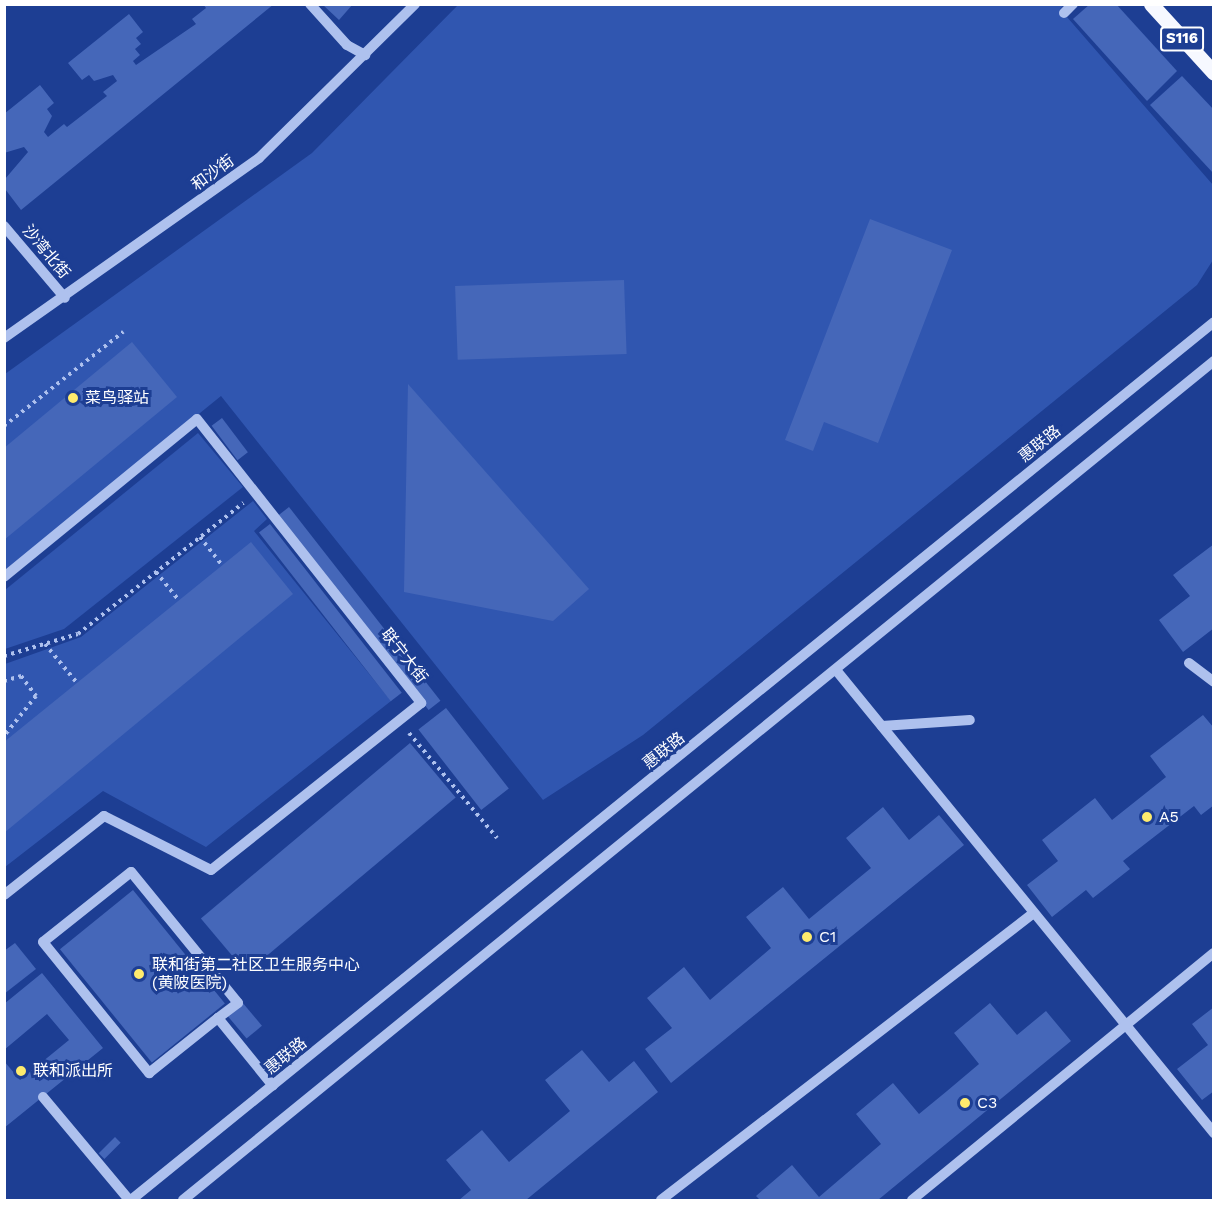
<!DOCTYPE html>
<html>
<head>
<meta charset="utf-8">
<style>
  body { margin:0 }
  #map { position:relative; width:1218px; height:1205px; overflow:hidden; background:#1d3e93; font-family:"Work Sans","Noto Sans SC",sans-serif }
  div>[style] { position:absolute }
  .green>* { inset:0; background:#3056b0 }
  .building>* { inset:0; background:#4567b9; transform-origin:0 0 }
  .path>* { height:4px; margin-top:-2px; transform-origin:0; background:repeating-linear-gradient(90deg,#aec1ee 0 3px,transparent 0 7.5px) }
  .minor>* { height:10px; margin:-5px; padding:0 5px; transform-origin:5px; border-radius:5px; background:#aec1ee }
  .major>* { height:15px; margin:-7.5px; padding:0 7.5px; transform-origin:7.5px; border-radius:7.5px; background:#f6f8ff }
  .dots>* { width:16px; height:16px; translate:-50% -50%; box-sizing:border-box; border:3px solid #1d3e93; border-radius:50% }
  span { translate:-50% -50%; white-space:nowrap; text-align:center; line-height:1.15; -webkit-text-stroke:6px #1d3e93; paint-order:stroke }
  .shield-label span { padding:2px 4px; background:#1d3e93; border:2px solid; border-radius:4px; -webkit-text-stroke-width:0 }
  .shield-label { font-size:15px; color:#fff; font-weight:700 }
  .street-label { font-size:16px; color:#fff }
  .poi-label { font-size:16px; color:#fff }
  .left { translate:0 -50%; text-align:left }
  .frame { position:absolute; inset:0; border:6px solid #fff; pointer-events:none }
</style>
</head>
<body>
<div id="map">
  <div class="green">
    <div style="clip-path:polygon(458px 5px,1064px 5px,1060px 9px,1213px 185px,1213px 260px,1197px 285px,643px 735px,543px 800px,221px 396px,5px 571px,5px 374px,312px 153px)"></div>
    <div style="clip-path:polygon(198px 433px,243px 487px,64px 629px,5px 649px,5px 590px)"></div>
    <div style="clip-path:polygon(253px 501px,267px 519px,254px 531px,391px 701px,206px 847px,103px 791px,5px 867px,5px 664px,81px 637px)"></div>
  </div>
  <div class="building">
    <div style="clip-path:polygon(203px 4px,274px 4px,21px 210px,5px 189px,5px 179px,28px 152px,24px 147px,4px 153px,4px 114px,40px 85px,54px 103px,47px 109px,52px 116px,44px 132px,48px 137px,64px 124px,67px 127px,107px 96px,103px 92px,117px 81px,113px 75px,94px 81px,89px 75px,82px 80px,68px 63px,129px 14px,143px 32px,136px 38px,141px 44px,135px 49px,140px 55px,133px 61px,136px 65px,196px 24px,192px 19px,206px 8px)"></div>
    <div style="clip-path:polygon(322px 4px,353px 4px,339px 20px)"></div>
    <div style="clip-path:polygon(1090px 4px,1116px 4px,1177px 71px,1147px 101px,1073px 19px)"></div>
    <div style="clip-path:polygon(1182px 76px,1214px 110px,1214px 174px,1150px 105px)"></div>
    <div style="clip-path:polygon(870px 219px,952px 250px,878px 443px,824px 422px,813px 451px,785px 440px)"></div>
    <div style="left:624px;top:280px;width:74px;height:169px;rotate:88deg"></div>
    <div style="clip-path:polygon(132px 342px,177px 397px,4px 540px,4px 448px)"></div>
    <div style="clip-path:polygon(408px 384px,589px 589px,553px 621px,404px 592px)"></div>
    <div style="left:222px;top:418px;width:43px;height:13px;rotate:53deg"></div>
    <div style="left:289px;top:507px;width:246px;height:15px;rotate:52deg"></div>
    <div style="left:270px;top:524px;width:214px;height:14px;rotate:52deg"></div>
    <div style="clip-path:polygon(251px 542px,293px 594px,4px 833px,4px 742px)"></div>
    <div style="clip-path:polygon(1214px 544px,1214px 628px,1183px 652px,1159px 620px,1190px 596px,1173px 575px)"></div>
    <div style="left:446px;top:708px;width:102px;height:35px;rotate:52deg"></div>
    <div style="clip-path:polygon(1203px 715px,1214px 728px,1214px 805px,1201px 815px,1194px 806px,1123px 861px,1130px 869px,1093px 898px,1086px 890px,1052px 917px,1027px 885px,1058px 861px,1042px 840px,1095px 798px,1112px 820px,1166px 777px,1150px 756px)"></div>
    <div style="left:410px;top:743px;width:71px;height:273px;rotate:50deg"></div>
    <div style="clip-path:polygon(883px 807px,909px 840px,939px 815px,964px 845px,671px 1083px,645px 1049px,672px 1028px,647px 998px,684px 967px,710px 1000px,771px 948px,746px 917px,783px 887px,809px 919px,871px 868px,846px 838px)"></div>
    <div style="left:133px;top:890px;width:146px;height:94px;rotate:51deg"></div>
    <div style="clip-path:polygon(15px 943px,36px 969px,4px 994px,4px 951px)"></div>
    <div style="clip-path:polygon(42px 973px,103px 1048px,4px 1128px,4px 1061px,20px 1080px,69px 1040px,47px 1014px,4px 1050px,4px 1004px)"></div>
    <div style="left:242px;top:1002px;width:31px;height:20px;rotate:50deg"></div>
    <div style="clip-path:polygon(990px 1003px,1017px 1035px,1046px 1011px,1071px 1041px,878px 1200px,760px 1200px,756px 1196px,792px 1165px,819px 1197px,881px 1144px,856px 1114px,893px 1083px,919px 1114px,947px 1091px,979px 1064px,954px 1033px)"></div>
    <div style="clip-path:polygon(1214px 1007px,1214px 1091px,1202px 1100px,1177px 1069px,1208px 1045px,1192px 1024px)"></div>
    <div style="clip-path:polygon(582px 1050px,609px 1082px,634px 1061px,658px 1092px,526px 1200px,459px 1200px,471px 1190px,446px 1160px,482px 1130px,509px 1162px,570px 1111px,545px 1080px)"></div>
    <div style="left:115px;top:1137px;width:8px;height:23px;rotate:45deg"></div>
  </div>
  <div class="path">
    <div style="left:4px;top:426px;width:152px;rotate:-38.3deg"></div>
    <div style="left:200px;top:537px;width:36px;rotate:52deg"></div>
    <div style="left:156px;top:572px;width:36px;rotate:51deg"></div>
    <div style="left:45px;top:644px;width:50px;rotate:50.6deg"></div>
    <div style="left:4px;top:656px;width:77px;rotate:-16.6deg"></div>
    <div style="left:78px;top:634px;width:211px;rotate:-38.4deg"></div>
    <div style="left:4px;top:681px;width:18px;rotate:-16deg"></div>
    <div style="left:21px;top:676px;width:25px;rotate:53deg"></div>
    <div style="left:36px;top:696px;width:51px;rotate:128.7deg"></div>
    <div style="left:409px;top:733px;width:137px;rotate:50deg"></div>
  </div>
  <div class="minor">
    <div style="left:310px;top:4px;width:55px;rotate:47.9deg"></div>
    <div style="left:347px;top:45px;width:21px;rotate:29deg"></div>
    <div style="left:1064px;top:13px;width:13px;rotate:-45deg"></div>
    <div style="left:4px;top:226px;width:94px;rotate:49.7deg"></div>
    <div style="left:4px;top:338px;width:312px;rotate:-35.2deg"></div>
    <div style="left:259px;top:158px;width:219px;rotate:-44.6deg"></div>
    <div style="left:4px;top:577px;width:249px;rotate:-39.3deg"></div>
    <div style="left:197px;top:419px;width:362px;rotate:51.7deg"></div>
    <div style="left:421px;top:703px;width:268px;rotate:141.5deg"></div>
    <div style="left:211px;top:870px;width:120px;rotate:-153.2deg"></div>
    <div style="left:104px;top:816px;width:127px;rotate:141.7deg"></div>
    <div style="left:1189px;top:663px;width:31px;rotate:37deg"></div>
    <div style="left:836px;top:670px;width:598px;rotate:50.77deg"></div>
    <div style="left:882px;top:726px;width:88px;rotate:-3.9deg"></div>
    <div style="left:218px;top:1018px;width:25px;rotate:-37deg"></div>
    <div style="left:238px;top:1003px;width:169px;rotate:-129.2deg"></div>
    <div style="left:131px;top:872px;width:112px;rotate:141.5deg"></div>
    <div style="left:43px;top:942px;width:169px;rotate:51deg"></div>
    <div style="left:149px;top:1073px;width:88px;rotate:-38.6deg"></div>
    <div style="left:218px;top:1018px;width:87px;rotate:51deg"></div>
    <div style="left:43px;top:1097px;width:134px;rotate:50.1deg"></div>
    <div style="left:131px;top:1200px;width:1394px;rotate:-39.03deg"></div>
    <div style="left:183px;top:1200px;width:1329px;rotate:-39.14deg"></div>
    <div style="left:661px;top:1200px;width:467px;rotate:-37.6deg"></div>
    <div style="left:912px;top:1200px;width:390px;rotate:-39.3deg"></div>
  </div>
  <div class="major">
    <div style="left:1151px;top:4px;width:93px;rotate:47.6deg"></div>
  </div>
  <div class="dots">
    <div style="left:73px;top:398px;background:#feeb6d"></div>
    <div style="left:1147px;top:817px;background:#feeb6d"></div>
    <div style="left:807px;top:937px;background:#feeb6d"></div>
    <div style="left:139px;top:974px;background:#feeb6d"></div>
    <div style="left:21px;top:1071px;background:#feeb6d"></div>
    <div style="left:965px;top:1103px;background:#feeb6d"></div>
  </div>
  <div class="shield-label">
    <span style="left:1182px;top:39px">S116</span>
  </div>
  <div class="street-label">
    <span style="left:213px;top:173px;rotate:-36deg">和沙街</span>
    <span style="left:46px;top:252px;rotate:50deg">沙湾北街</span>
    <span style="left:1040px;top:444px;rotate:-39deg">惠联路</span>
    <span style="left:404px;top:656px;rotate:52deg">联宁大街</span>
    <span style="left:664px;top:751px;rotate:-39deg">惠联路</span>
    <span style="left:286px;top:1056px;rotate:-39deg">惠联路</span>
  </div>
  <div class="poi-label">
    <span class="left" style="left:85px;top:398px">菜鸟驿站</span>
    <span class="left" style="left:1159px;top:817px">A5</span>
    <span class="left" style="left:819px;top:937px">C1</span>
    <span class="left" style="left:152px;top:974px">联和街第二社区卫生服务中心<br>(黄陂医院)</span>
    <span class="left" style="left:33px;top:1071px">联和派出所</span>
    <span class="left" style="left:977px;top:1103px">C3</span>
  </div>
  <div class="frame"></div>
</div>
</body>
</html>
